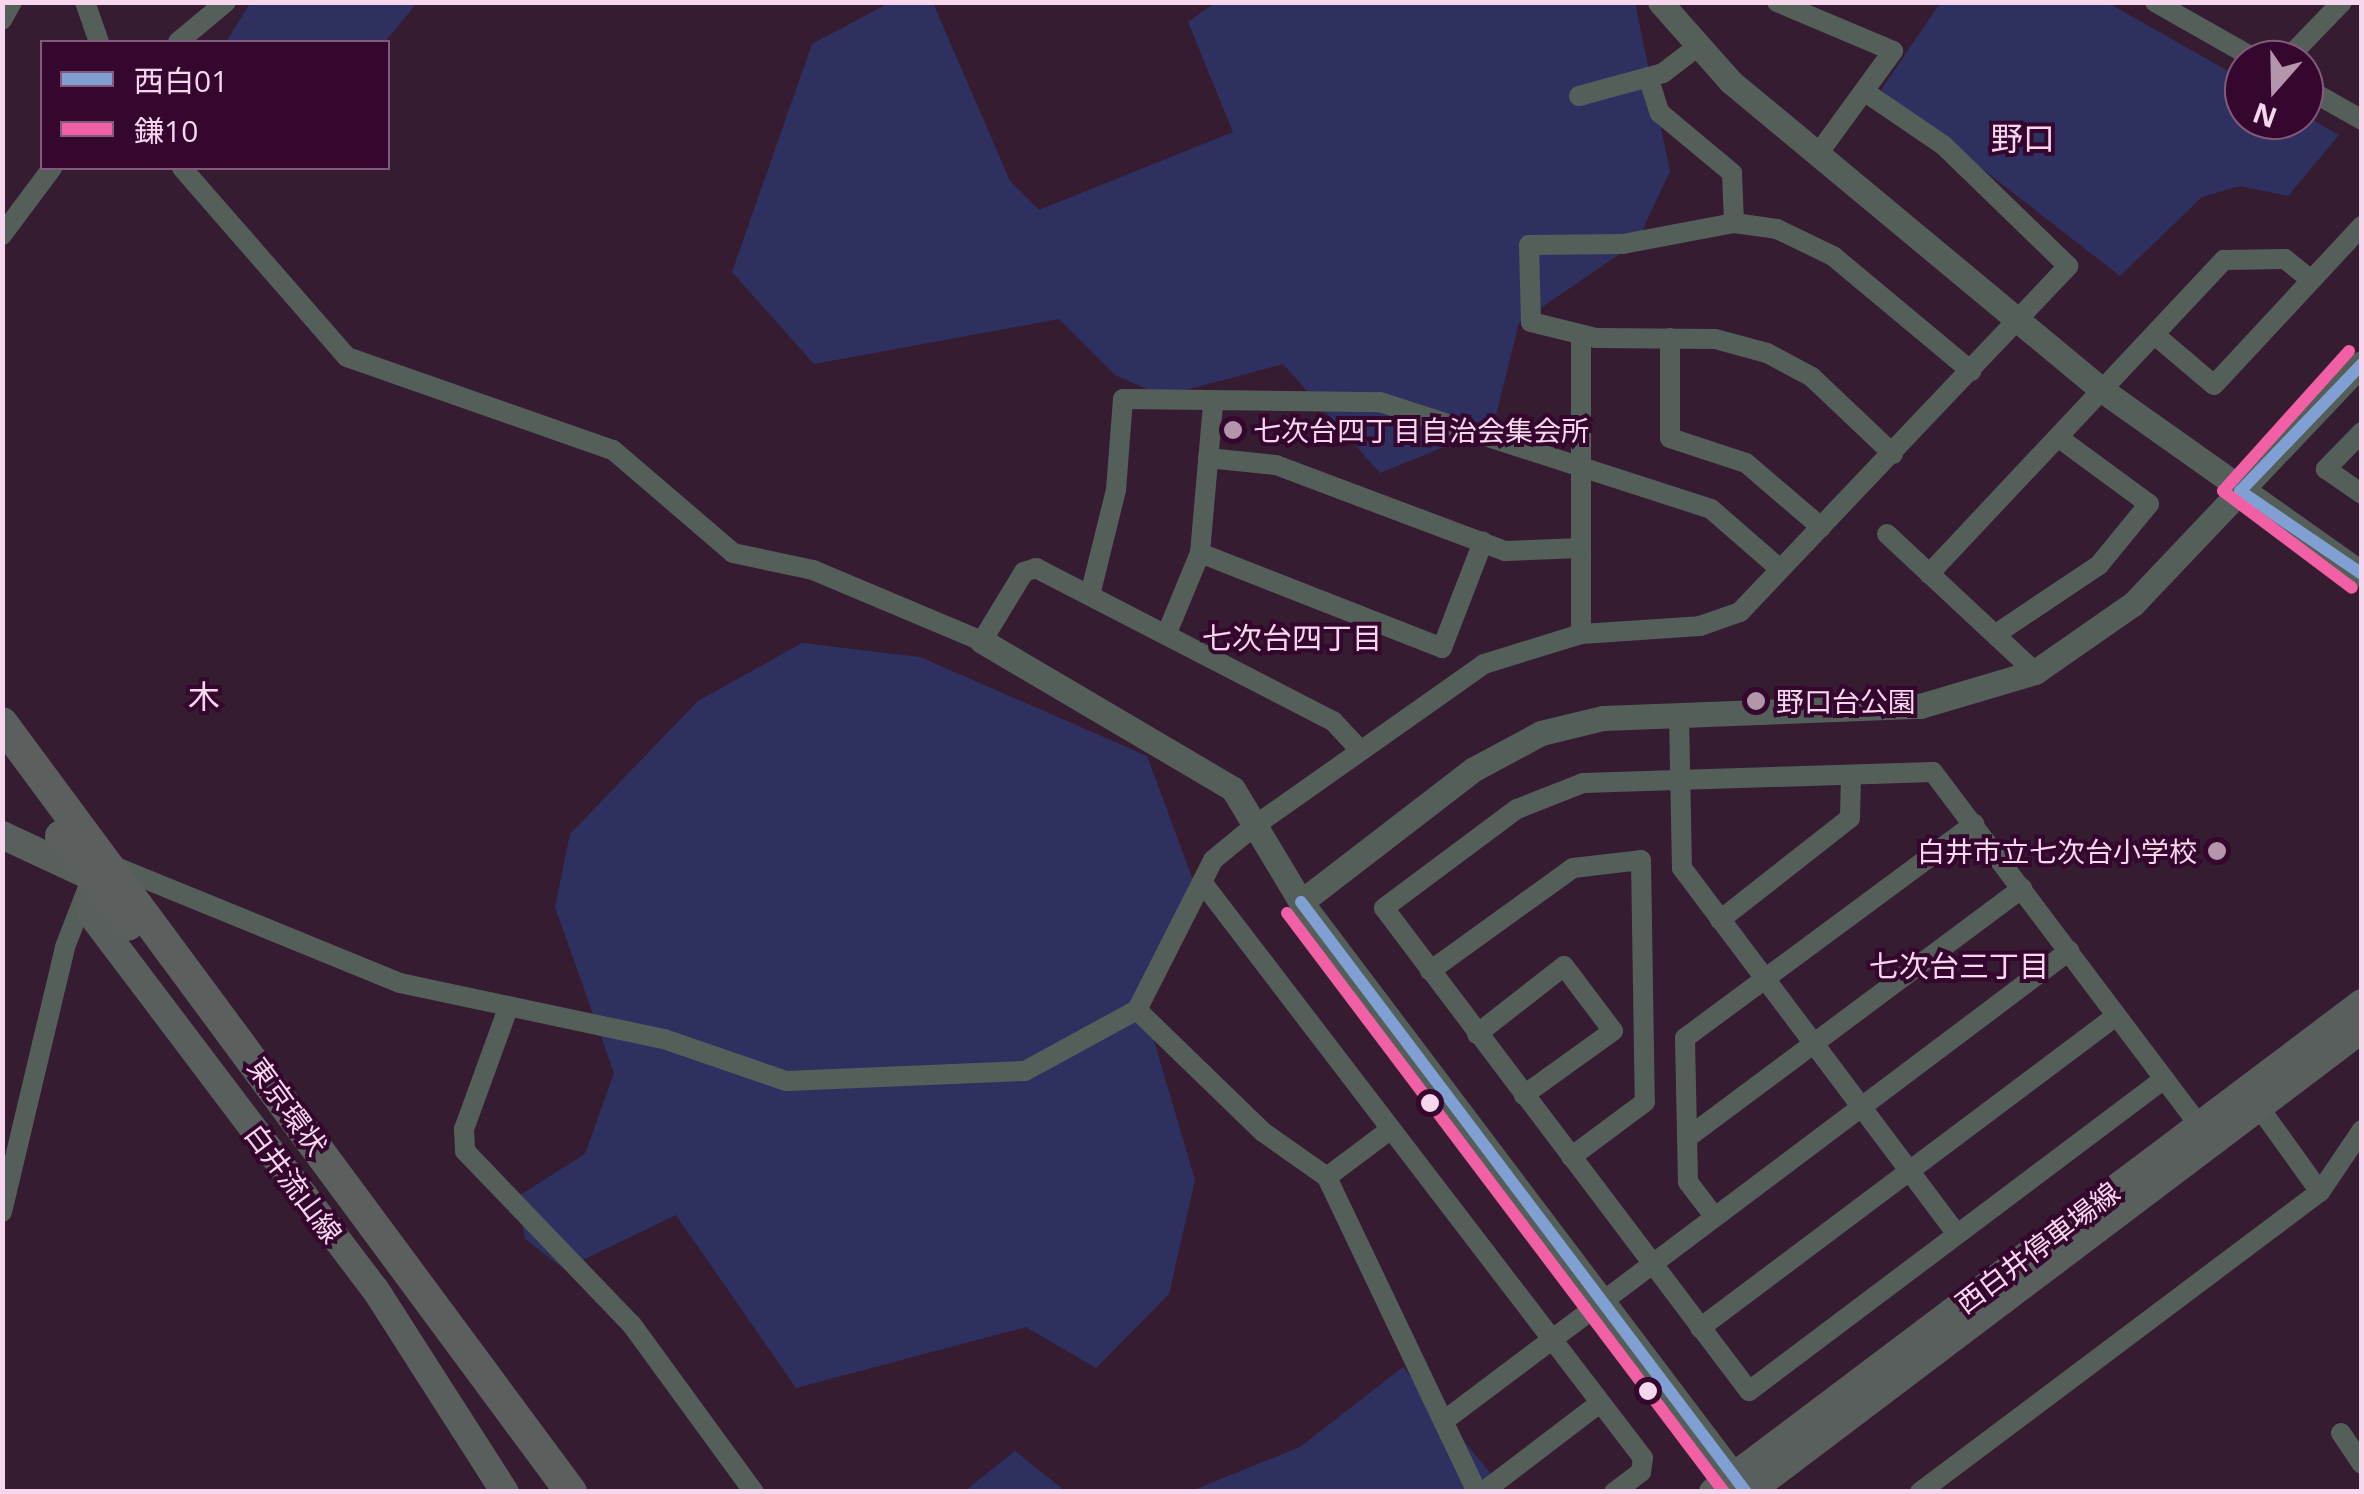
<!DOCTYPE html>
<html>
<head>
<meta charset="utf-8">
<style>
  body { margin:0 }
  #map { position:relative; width:2364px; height:1494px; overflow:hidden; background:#361c31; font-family:"Open Sans","Noto Sans JP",sans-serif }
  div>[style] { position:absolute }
  .green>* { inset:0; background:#2e3160 }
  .minor>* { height:20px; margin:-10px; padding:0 10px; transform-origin:10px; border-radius:10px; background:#555f5a }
  .tertiary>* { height:25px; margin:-12.5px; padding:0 12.5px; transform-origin:12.5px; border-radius:12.5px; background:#555f5a }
  .secondary>* { height:28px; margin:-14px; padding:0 14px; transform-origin:14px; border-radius:14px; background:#595f5c }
  .trunk>* { height:32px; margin:-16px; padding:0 16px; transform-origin:16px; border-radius:16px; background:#5b605e }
  .bus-1>* { height:12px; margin:-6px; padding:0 6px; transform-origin:6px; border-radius:6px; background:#80a0d3 }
  .bus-2>* { height:12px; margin:-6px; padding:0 6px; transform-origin:6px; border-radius:6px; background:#f15fa4 }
  .dots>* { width:28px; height:28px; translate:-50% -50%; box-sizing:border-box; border:5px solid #35062e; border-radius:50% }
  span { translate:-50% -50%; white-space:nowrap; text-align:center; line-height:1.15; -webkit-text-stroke:8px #35062e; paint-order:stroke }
  .poi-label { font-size:28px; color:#f6d7ee }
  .left { translate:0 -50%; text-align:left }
  .right { translate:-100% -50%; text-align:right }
  .street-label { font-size:28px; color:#f6d7ee }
  .neighbourhood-label { font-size:30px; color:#f6d7ee }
  .quarter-label { font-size:32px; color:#f6d7ee }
  .frame { position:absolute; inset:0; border:5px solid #f6d7ee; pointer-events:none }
  .legend { position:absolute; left:40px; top:40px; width:350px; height:130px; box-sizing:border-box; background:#35062e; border:2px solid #825a7b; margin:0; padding:12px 18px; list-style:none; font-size:30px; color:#f6d7ee }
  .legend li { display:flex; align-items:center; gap:20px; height:50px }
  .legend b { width:50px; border:2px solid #825a7b }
  .north { position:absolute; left:2224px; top:40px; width:100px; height:100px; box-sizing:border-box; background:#35062e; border:2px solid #825a7b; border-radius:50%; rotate:200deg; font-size:28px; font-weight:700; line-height:40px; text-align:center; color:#f6d7ee }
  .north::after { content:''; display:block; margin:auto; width:35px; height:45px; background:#b396ac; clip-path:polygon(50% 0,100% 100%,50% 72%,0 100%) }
</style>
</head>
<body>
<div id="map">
  <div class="green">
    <div style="clip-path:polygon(251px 2px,417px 2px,417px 3px,385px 42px,226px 42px)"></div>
    <div style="clip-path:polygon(889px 3px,933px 3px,1010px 181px,1039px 210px,1233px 132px,1188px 22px,1215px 3px,1635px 3px,1670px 171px,1637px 242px,1519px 323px,1493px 427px,1380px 473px,1283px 364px,1163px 396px,1115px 375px,1059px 319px,814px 364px,732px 272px,812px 44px)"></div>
    <div style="clip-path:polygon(1940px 3px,2108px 3px,2244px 80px,2244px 120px,2304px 115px,2339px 135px,2288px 196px,2240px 186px,2202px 197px,2120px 276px,1881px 90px)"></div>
    <div style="clip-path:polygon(802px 643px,920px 657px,1147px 756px,1196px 888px,1142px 1000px,1195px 1180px,1169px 1294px,1096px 1368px,1026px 1327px,796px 1388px,676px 1215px,564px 1269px,525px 1239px,517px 1197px,585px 1154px,614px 1073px,555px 907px,570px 834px,698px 701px)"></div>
    <div style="clip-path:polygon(1403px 1367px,1505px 1491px,1189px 1492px,1300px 1447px)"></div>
    <div style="clip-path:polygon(1015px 1451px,1065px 1491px,965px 1491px)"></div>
  </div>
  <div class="minor">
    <div style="left:85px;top:2px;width:42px;rotate:70.7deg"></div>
    <div style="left:1777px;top:2px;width:126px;rotate:22.9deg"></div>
    <div style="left:1893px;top:51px;width:127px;rotate:126.1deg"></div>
    <div style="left:2155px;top:2px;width:117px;rotate:29.6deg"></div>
    <div style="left:2px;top:20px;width:21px;rotate:-61deg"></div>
    <div style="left:178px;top:42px;width:62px;rotate:-39.8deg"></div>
    <div style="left:2286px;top:60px;width:81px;rotate:-46deg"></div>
    <div style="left:1648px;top:77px;width:38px;rotate:72deg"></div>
    <div style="left:1660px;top:113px;width:94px;rotate:39.8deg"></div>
    <div style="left:1732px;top:173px;width:50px;rotate:87.7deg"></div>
    <div style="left:2304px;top:87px;width:67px;rotate:29.6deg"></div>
    <div style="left:1579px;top:96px;width:87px;rotate:-15.3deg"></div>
    <div style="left:1663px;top:73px;width:43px;rotate:-37.4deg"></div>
    <div style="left:182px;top:168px;width:251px;rotate:48.9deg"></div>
    <div style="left:347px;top:357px;width:282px;rotate:19.3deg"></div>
    <div style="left:613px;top:450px;width:158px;rotate:40.6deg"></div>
    <div style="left:733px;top:553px;width:82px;rotate:12deg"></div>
    <div style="left:813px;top:570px;width:183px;rotate:22.8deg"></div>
    <div style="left:982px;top:641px;width:81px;rotate:-58.7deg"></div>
    <div style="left:1024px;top:572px;width:13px;rotate:-18deg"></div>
    <div style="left:1036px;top:568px;width:334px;rotate:27.3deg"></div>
    <div style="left:1333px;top:721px;width:37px;rotate:47deg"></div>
    <div style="left:2px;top:235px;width:84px;rotate:-53.3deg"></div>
    <div style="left:2155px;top:335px;width:77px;rotate:40.3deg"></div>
    <div style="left:2214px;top:385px;width:217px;rotate:-47.1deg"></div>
    <div style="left:1581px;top:336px;width:298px;rotate:90deg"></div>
    <div style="left:1670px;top:338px;width:100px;rotate:90deg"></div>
    <div style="left:1670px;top:438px;width:80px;rotate:18.2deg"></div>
    <div style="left:1746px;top:463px;width:99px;rotate:40.5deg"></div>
    <div style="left:2362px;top:432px;width:52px;rotate:134.2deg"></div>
    <div style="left:2326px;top:469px;width:44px;rotate:34.8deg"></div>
    <div style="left:1893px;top:454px;width:112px;rotate:-136.5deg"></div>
    <div style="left:1812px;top:377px;width:51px;rotate:-151.9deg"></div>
    <div style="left:1767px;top:353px;width:54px;rotate:-164.9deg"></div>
    <div style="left:1715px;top:339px;width:119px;rotate:-179.5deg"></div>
    <div style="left:1596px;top:338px;width:67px;rotate:-166.2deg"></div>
    <div style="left:1531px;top:322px;width:77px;rotate:-91.5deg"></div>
    <div style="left:1529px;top:245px;width:94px;rotate:-0.6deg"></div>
    <div style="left:1623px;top:244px;width:113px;rotate:-10.7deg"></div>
    <div style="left:1734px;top:223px;width:43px;rotate:7.9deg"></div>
    <div style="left:1777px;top:229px;width:62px;rotate:25.7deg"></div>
    <div style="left:1833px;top:256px;width:180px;rotate:39.8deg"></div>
    <div style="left:1208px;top:458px;width:68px;rotate:5.9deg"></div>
    <div style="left:1276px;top:465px;width:245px;rotate:20.6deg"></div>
    <div style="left:1505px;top:551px;width:76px;rotate:-2.3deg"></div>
    <div style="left:1887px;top:534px;width:202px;rotate:43deg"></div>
    <div style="left:1200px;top:553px;width:260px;rotate:21.4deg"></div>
    <div style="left:1442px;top:648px;width:114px;rotate:-68.9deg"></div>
    <div style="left:1929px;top:574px;width:431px;rotate:-46.8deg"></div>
    <div style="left:2224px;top:260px;width:61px;rotate:-0.9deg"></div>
    <div style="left:2285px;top:259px;width:33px;rotate:39deg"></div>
    <div style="left:1090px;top:595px;width:108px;rotate:-76.1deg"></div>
    <div style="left:1116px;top:490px;width:91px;rotate:-85.6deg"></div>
    <div style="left:1123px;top:399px;width:257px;rotate:0.7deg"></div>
    <div style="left:1380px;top:402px;width:348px;rotate:17.9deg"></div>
    <div style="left:1711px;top:509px;width:91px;rotate:41deg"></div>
    <div style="left:1167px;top:633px;width:87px;rotate:-67.6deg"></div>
    <div style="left:1200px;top:553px;width:150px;rotate:-85deg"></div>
    <div style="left:1996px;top:634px;width:124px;rotate:-33.8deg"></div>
    <div style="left:2099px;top:565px;width:79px;rotate:-50.7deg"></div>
    <div style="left:2149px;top:504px;width:112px;rotate:-143.7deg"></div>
    <div style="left:1679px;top:714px;width:154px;rotate:88.9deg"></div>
    <div style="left:1682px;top:868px;width:458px;rotate:53.1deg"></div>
    <div style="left:111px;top:865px;width:312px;rotate:22.2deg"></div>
    <div style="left:400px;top:983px;width:270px;rotate:12deg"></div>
    <div style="left:664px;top:1039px;width:129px;rotate:19deg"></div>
    <div style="left:786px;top:1081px;width:239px;rotate:-2.4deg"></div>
    <div style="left:1025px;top:1071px;width:128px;rotate:-28.6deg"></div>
    <div style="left:1202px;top:882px;width:725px;rotate:52.56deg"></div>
    <div style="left:1643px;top:1458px;width:14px;rotate:98deg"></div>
    <div style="left:1641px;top:1472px;width:34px;rotate:143deg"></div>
    <div style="left:1720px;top:920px;width:165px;rotate:-38.1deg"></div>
    <div style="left:1850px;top:818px;width:43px;rotate:-88.7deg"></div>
    <div style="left:1430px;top:971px;width:176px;rotate:-35.8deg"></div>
    <div style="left:1573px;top:868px;width:68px;rotate:-6.7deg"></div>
    <div style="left:1641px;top:860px;width:242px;rotate:89.1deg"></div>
    <div style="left:1645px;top:1102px;width:92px;rotate:143.4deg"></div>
    <div style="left:507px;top:1011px;width:126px;rotate:110deg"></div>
    <div style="left:464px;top:1129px;width:22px;rotate:87deg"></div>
    <div style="left:465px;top:1151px;width:241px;rotate:46.2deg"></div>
    <div style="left:632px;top:1325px;width:207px;rotate:53.9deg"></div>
    <div style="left:1477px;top:1034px;width:110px;rotate:-38deg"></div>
    <div style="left:1564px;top:966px;width:81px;rotate:53deg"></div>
    <div style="left:1613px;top:1031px;width:110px;rotate:144.3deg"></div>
    <div style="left:2164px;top:1079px;width:519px;rotate:143.06deg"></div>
    <div style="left:1749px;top:1391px;width:605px;rotate:-127.08deg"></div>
    <div style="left:1384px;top:908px;width:166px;rotate:-36.7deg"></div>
    <div style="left:1517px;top:809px;width:71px;rotate:-21.5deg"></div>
    <div style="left:1583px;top:783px;width:350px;rotate:-1.8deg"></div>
    <div style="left:1933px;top:772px;width:442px;rotate:53deg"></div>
    <div style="left:1687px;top:1138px;width:418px;rotate:-36.7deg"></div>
    <div style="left:1327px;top:1177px;width:80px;rotate:-36.9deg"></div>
    <div style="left:2320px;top:1192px;width:75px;rotate:-55.9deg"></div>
    <div style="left:2px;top:1212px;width:272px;rotate:-76.6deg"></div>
    <div style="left:65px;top:947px;width:61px;rotate:-68.9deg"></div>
    <div style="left:1714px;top:1216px;width:43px;rotate:-127.4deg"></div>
    <div style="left:1688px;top:1182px;width:144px;rotate:-91.2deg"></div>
    <div style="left:1685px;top:1038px;width:360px;rotate:-36.5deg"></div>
    <div style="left:1700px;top:1328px;width:520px;rotate:-36.87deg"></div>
    <div style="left:1445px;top:1420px;width:781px;rotate:-36.93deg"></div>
    <div style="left:2341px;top:1433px;width:37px;rotate:56deg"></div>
    <div style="left:1477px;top:1492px;width:349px;rotate:-115.5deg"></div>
    <div style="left:1327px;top:1177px;width:78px;rotate:-144.9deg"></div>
    <div style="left:1263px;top:1132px;width:175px;rotate:-135.9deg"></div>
    <div style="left:1137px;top:1010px;width:168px;rotate:-63.1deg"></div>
    <div style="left:1213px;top:860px;width:52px;rotate:-39.5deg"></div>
    <div style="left:1253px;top:827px;width:283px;rotate:-35.2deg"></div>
    <div style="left:1484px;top:664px;width:102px;rotate:-17.2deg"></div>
    <div style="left:1581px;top:634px;width:119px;rotate:-3.8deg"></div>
    <div style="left:1700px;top:626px;width:42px;rotate:-19.3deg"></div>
    <div style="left:1740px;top:612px;width:477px;rotate:-46.5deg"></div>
    <div style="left:2068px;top:266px;width:174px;rotate:-135.9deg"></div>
    <div style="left:1943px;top:145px;width:91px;rotate:-145.8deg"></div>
    <div style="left:1483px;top:1492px;width:147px;rotate:-37.3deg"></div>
    <div style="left:1920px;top:1492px;width:500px;rotate:-36.9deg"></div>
    <div style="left:2320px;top:1192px;width:105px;rotate:-125.7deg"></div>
  </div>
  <div class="tertiary">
    <div style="left:1660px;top:2px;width:107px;rotate:48.4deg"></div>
    <div style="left:1731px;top:82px;width:482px;rotate:39.7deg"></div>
    <div style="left:2102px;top:390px;width:319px;rotate:35.3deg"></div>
    <div style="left:982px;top:641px;width:291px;rotate:30.5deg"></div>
    <div style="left:1233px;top:789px;width:132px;rotate:59deg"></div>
    <div style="left:1301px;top:902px;width:737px;rotate:52.94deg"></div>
    <div style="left:1301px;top:902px;width:218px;rotate:-37.6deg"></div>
    <div style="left:1474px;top:769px;width:76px;rotate:-28.2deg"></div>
    <div style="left:1541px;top:733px;width:64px;rotate:-13.6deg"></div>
    <div style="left:1603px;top:718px;width:317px;rotate:-2.2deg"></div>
    <div style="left:1920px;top:706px;width:120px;rotate:-16.5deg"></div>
    <div style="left:2035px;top:672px;width:119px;rotate:-34.8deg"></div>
    <div style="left:2133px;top:604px;width:332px;rotate:-46.5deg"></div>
  </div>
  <div class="secondary">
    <div style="left:2px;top:835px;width:99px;rotate:25deg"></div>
    <div style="left:92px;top:877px;width:37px;rotate:92deg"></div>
    <div style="left:91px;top:914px;width:470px;rotate:52.9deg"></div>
    <div style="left:375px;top:1289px;width:241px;rotate:57.4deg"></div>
    <div style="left:1713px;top:1492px;width:813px;rotate:-37deg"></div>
    <div style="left:1749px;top:1492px;width:768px;rotate:-37.06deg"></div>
  </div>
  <div class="trunk">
    <div style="left:2px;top:723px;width:957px;rotate:53.5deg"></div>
    <div style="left:61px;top:836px;width:111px;rotate:53deg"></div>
  </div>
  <div class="bus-1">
    <div style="left:2362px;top:364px;width:176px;rotate:133.8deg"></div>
    <div style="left:2240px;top:491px;width:148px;rotate:34.2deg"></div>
    <div style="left:1301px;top:902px;width:739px;rotate:52.98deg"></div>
  </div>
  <div class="bus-2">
    <div style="left:2349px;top:351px;width:188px;rotate:132deg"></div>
    <div style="left:2223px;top:491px;width:161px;rotate:36.9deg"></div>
    <div style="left:1287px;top:913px;width:725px;rotate:52.96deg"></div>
  </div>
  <div class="dots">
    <div style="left:1233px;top:430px;background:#b396ac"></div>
    <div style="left:1756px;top:701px;background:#b396ac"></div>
    <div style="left:2217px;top:851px;background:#b396ac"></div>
    <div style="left:1430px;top:1103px;background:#f6d7ee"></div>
    <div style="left:1648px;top:1391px;background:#f6d7ee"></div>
  </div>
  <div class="poi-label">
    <span class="left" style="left:1253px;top:430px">七次台四丁目自治会集会所</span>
    <span class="left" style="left:1776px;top:701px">野口台公園</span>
    <span class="right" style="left:2197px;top:851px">白井市立七次台小学校</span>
  </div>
  <div class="street-label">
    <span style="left:288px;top:1106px;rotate:54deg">東京環状</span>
    <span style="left:294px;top:1183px;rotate:53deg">白井流山線</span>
    <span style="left:2037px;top:1247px;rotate:-37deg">西白井停車場線</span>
  </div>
  <div class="neighbourhood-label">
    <span style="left:1292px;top:638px">七次台四丁目</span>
    <span style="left:1959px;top:966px">七次台三丁目</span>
  </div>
  <div class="quarter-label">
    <span style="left:2023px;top:138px">野口</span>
    <span style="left:204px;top:696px">木</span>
  </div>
  <div class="frame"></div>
  <ul class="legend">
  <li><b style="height:12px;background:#80a0d3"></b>西白01</li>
  <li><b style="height:12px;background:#f15fa4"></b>鎌10</li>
  </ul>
  <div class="north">N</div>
</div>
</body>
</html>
